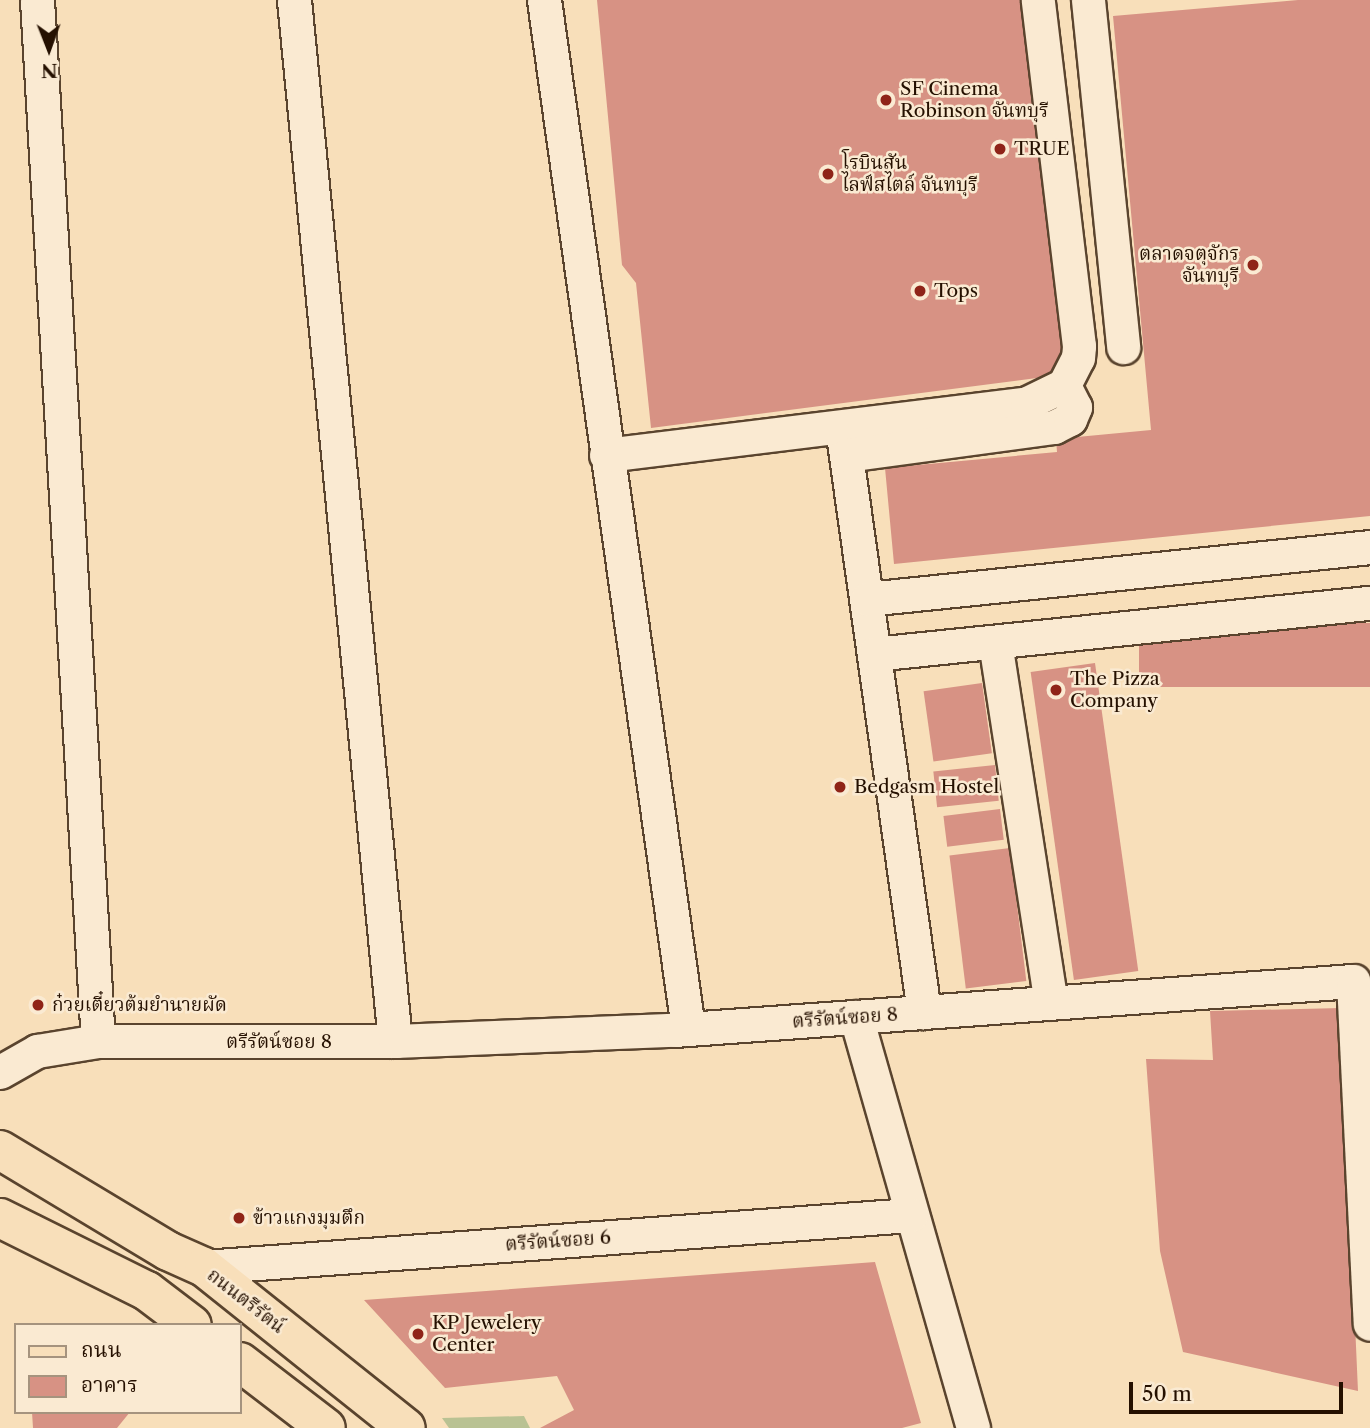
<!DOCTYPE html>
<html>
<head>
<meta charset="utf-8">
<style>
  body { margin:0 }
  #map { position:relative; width:1370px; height:1428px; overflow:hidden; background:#f8dfba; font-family:"Libre Caslon Text","Noto Serif Thai",serif }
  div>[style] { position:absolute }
  .green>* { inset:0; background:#b9c293 }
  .building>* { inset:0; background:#d79284; transform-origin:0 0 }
  .roads { filter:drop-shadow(2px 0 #5a442e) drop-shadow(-2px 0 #5a442e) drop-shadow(0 2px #5a442e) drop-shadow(0 -2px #5a442e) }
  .minor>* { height:33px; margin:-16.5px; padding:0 16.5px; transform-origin:16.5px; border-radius:16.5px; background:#faead2 }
  .major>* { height:38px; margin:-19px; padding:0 19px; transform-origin:19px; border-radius:19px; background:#f8dfba }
  .dots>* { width:19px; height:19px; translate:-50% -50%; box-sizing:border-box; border:4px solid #faead2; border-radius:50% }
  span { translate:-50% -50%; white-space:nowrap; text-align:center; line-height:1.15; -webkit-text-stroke:5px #faead2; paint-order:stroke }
  .poi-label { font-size:19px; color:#251000 }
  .left { translate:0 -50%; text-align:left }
  .right { translate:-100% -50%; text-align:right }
  .street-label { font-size:19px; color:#251000 }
  .legend { position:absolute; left:14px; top:1323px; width:228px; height:91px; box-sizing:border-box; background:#faead2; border:2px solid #a5937e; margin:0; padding:9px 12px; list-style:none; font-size:21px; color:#251000 }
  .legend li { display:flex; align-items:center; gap:14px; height:35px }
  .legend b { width:35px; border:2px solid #a5937e }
  .north { position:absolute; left:14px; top:14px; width:70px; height:70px; -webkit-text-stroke:5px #faead2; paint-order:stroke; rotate:179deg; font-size:19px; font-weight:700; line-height:28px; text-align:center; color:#251000 }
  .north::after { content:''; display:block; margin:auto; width:24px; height:32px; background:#251000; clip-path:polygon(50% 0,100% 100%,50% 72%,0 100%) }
  .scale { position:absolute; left:1129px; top:1382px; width:214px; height:32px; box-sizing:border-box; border:4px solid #251000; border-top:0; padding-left:9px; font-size:21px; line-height:24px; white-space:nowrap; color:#251000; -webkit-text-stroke:5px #faead2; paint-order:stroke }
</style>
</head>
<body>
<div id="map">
  <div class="green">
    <div style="clip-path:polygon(524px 1416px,530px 1428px,449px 1428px,442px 1418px)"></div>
  </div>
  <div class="building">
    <div style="clip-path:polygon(597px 0,1021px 0,1067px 351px,1052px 376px,651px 428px,636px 283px,622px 265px)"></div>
    <div style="clip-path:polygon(1298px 0,1370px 0,1370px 516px,894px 564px,885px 468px,1057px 452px,1056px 439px,1151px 430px,1113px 16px)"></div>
    <div style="left:1370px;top:623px;width:64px;height:231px;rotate:90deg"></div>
    <div style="left:1095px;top:663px;width:311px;height:65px;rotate:82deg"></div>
    <div style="left:982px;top:683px;width:71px;height:59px;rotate:82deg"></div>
    <div style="left:995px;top:765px;width:36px;height:62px;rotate:84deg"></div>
    <div style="left:1000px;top:809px;width:31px;height:57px;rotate:83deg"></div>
    <div style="left:1010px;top:848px;width:134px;height:61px;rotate:83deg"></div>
    <div style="clip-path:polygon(1341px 1008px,1358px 1391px,1183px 1352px,1160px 1251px,1146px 1059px,1213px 1060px,1210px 1011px)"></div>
    <div style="clip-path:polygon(875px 1262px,921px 1423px,902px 1428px,540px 1428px,574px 1410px,557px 1376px,445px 1388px,364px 1300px)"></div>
    <div style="clip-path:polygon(32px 1412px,130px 1412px,117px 1428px,33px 1428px)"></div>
  </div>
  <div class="roads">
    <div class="minor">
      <div style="left:37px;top:0;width:1043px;rotate:86.65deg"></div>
      <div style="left:294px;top:0;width:1046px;rotate:84.46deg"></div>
      <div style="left:544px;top:0;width:1039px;rotate:82.03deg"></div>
      <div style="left:1088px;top:0;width:349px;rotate:84.2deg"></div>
      <div style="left:842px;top:427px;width:591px;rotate:82.02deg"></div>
      <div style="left:606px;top:455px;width:424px;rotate:-7deg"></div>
      <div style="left:1027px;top:403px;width:41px;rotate:-25.9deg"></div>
      <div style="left:1064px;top:385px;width:30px;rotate:-63deg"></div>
      <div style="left:1078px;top:358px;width:12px;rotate:-85deg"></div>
      <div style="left:1079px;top:346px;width:348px;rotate:-96.8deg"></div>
      <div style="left:847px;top:455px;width:209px;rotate:-7.7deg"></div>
      <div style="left:1054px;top:427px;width:18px;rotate:-27deg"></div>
      <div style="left:1070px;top:419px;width:13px;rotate:-67deg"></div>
      <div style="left:1075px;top:407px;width:25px;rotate:-117deg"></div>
      <div style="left:867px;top:599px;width:506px;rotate:-5.9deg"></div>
      <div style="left:995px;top:642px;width:365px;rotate:81.2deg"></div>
      <div style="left:874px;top:654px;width:499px;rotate:-5.9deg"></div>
      <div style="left:856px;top:1017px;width:427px;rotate:74.1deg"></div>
      <div style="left:0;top:1072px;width:43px;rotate:-29.6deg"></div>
      <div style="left:37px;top:1051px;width:62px;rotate:-9.3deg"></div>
      <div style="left:98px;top:1041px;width:297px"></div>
      <div style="left:395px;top:1041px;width:279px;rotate:-2.3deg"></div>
      <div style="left:674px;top:1030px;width:681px;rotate:-4.13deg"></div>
      <div style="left:1353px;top:981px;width:343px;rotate:87.2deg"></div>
      <div style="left:204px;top:1267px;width:709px;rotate:-4.21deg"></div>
    </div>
    <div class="major">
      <div style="left:0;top:1150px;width:196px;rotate:31deg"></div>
      <div style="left:168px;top:1251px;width:39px;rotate:24deg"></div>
      <div style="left:204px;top:1267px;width:258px;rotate:38.6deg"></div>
      <div style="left:0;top:1218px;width:164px;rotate:26.4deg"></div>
      <div style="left:147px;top:1291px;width:56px;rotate:37.1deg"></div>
      <div style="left:240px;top:1362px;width:108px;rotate:37.5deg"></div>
    </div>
  </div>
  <div class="dots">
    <div style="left:886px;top:100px;background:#8f2418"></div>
    <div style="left:1000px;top:149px;background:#8f2418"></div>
    <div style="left:828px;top:174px;background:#8f2418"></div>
    <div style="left:1253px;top:265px;background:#8f2418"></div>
    <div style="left:920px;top:291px;background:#8f2418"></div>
    <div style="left:1056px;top:690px;background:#8f2418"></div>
    <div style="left:840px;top:787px;background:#8f2418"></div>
    <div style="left:38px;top:1005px;background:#8f2418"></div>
    <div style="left:239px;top:1218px;background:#8f2418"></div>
    <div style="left:418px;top:1334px;background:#8f2418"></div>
  </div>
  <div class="poi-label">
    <span class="left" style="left:900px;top:100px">SF Cinema<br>Robinson จันทบุรี</span>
    <span class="left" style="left:1014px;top:149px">TRUE</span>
    <span class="left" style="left:842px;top:174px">โรบินสัน<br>ไลฟ์สไตล์ จันทบุรี</span>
    <span class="right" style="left:1239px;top:265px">ตลาดจตุจักร<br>จันทบุรี</span>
    <span class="left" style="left:934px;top:291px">Tops</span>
    <span class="left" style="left:1070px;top:690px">The Pizza<br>Company</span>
    <span class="left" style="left:854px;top:787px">Bedgasm Hostel</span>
    <span class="left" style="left:52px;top:1005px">ก๋วยเตี๋ยวต้มยำนายผัด</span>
    <span class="left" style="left:253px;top:1218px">ข้าวแกงมุมตึก</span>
    <span class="left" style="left:432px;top:1334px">KP Jewelery<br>Center</span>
  </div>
  <div class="street-label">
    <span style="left:845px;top:1018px;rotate:-4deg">ตรีรัตน์ซอย 8</span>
    <span style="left:279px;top:1042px">ตรีรัตน์ซอย 8</span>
    <span style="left:558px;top:1241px;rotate:-4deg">ตรีรัตน์ซอย 6</span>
    <span style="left:246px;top:1301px;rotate:38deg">ถนนตรีรัตน์</span>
  </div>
  <ul class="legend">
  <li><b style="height:9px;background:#f8dfba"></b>ถนน</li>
  <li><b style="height:19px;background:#d79284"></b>อาคาร</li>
  </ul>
  <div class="north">N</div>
  <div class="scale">50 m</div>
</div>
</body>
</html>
